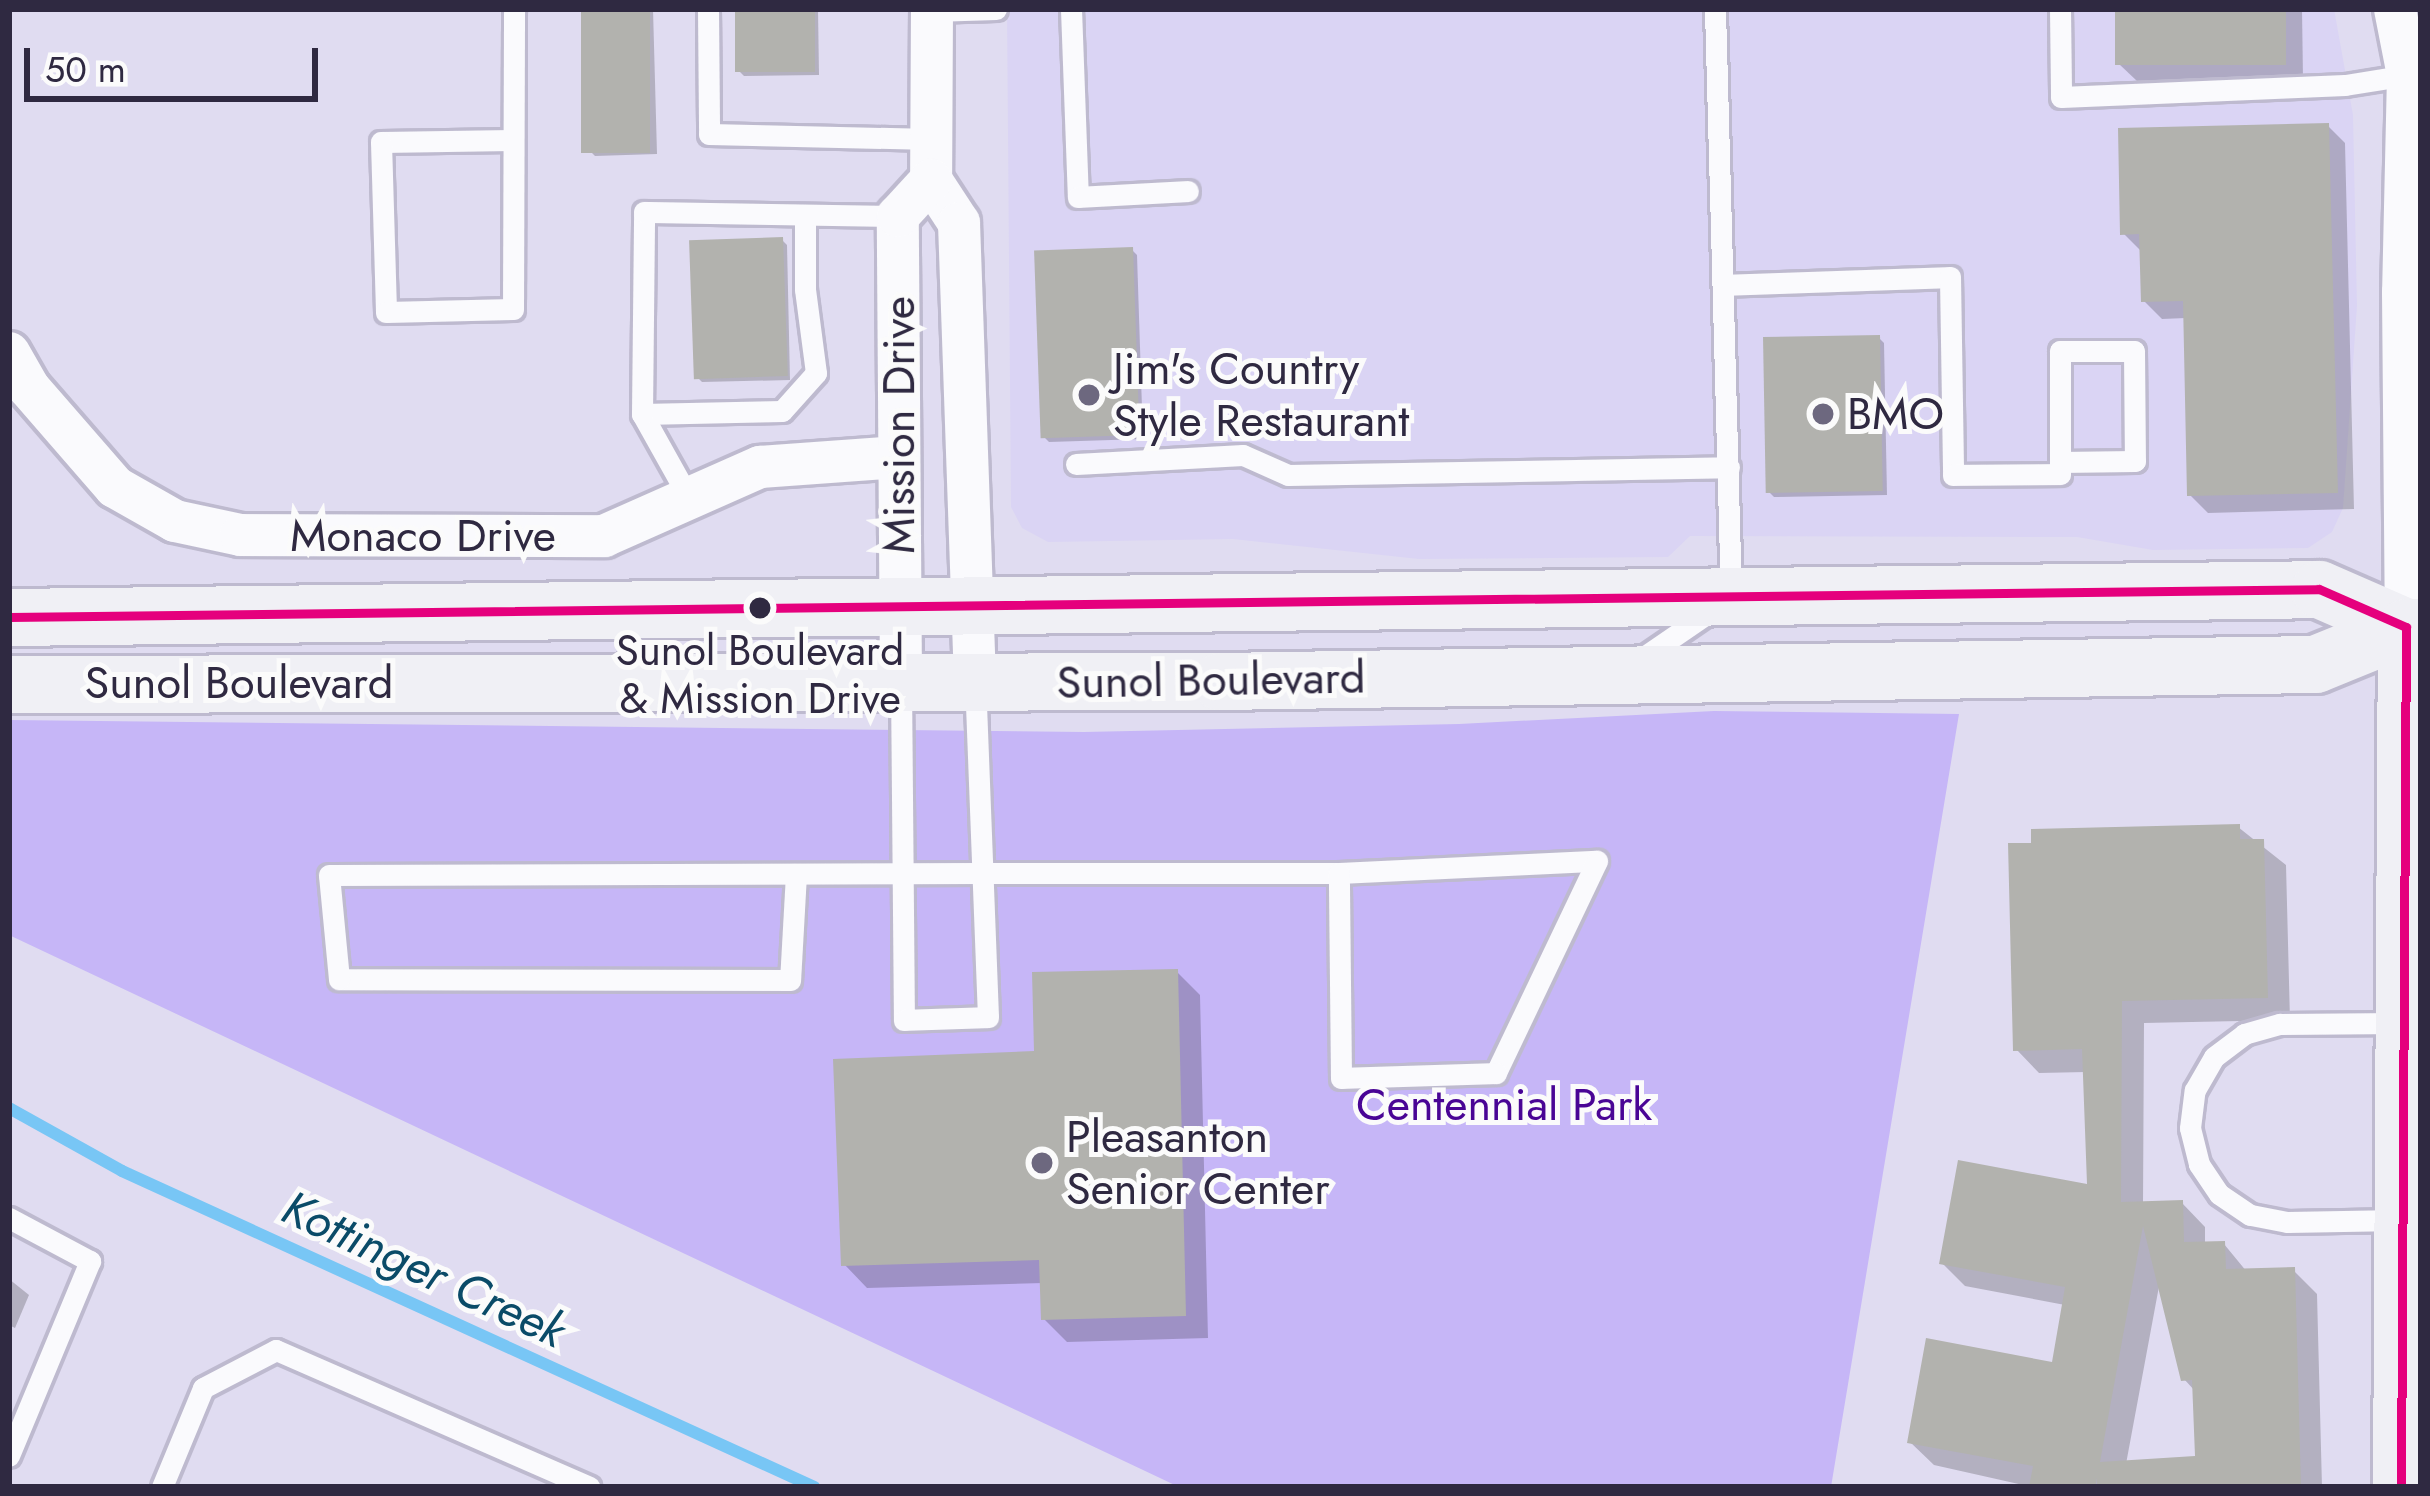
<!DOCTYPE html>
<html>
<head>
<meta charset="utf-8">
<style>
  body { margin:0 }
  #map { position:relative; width:2430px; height:1496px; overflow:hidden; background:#e0dcf1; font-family:Jost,sans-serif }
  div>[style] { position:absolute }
  .built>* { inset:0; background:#dad4f4 }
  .green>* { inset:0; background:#c6b6f7 }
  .shadow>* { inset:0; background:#0003 }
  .stream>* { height:12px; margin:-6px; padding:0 6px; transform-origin:6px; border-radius:6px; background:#78c6f5 }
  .building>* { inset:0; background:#b2b2ae; transform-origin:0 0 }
  .roads { filter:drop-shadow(3px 0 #bebacf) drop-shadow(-3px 0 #bebacf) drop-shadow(0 3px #bebacf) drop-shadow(0 -3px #bebacf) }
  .lane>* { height:21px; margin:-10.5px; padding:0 10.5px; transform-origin:10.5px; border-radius:10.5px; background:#fafafd }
  .street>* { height:42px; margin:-21px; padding:0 21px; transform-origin:21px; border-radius:21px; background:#fafafd }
  .secondary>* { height:57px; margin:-28.5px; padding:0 28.5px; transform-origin:28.5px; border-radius:28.5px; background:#f0f0f5 }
  .bus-1>* { height:9px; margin:-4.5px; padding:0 4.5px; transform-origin:4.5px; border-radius:4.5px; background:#e5007d }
  .dots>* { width:33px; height:33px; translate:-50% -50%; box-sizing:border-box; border:6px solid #fbfbfb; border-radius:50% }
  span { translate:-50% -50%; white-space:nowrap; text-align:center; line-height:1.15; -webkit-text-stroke:10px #fbfbfb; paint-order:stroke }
  .bus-label { font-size:42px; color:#2f2941 }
  .poi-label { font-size:45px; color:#2f2941 }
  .left { translate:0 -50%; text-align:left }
  .street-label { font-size:45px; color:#2f2941 }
  .park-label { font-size:45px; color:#490595 }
  .water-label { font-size:48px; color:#0a4b68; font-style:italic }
  .frame { position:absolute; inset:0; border:12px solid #2f2941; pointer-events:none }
  .scale { position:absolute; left:24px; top:48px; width:294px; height:54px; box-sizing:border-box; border:6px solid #2f2941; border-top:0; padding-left:15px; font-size:36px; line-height:42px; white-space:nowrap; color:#2f2941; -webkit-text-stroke:9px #fbfbfb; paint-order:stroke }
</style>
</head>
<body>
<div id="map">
  <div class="built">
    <div style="clip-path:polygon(1007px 9px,2334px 9px,2353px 115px,2357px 306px,2343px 508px,2332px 532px,2308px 548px,2153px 550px,2077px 537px,1690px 536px,1668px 557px,1419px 559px,1233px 539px,1048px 542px,1022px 528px,1011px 507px)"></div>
  </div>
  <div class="green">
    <div style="clip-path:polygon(1714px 711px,1959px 714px,1831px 1487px,1179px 1487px,9px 935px,9px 720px,1084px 732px,1459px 724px)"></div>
  </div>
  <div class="shadow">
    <div style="clip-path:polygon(584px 9px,653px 9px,657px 154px,595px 156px,590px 151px)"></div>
    <div style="clip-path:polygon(738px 9px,818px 9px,819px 75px,744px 76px,739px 71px)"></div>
    <div style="clip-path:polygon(2118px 9px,2302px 9px,2303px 79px,2137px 81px,2119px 64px)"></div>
    <div style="clip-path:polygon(2328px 126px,2345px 143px,2354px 509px,2208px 513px,2190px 495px,2186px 318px,2162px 319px,2144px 301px,2142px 252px,2123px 233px)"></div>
    <div style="clip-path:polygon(782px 240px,787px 245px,790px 380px,702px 382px,697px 377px)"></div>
    <div style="clip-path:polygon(1132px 250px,1137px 255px,1143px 439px,1049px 442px,1044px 437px)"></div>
    <div style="clip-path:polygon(1879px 338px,1884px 343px,1887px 495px,1774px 497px,1769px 492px)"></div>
    <div style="clip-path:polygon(evenodd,2238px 827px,2286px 865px,2290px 1020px,2144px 1023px,2143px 1205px,2182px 1203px,2205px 1227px,2205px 1244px,2224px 1244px,2247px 1272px,2293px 1270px,2317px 1294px,2322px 1487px,2032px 1487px,1934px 1465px,1910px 1442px,2054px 1365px,2065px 1305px,1965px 1286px,1942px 1263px,2090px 1187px,2086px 1072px,2039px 1073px,2016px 1049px,2238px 827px,2160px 1281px,2184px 1379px,2195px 1391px,2198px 1459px,2126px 1464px,2160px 1281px)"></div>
    <div style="clip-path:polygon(1177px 972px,1200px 995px,1208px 1338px,1067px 1342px,1044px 1319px,1043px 1283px,867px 1288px,844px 1264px,1037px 1054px)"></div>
    <div style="clip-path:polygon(9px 1279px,29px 1295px,15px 1328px,9px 1325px)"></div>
  </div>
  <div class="stream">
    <div style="left:9px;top:1108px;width:129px;rotate:29.1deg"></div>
    <div style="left:122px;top:1171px;width:761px;rotate:24.54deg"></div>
  </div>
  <div class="building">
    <div style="left:581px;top:9px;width:69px;height:144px"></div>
    <div style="left:735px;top:9px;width:80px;height:63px"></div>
    <div style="left:2115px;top:9px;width:171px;height:56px"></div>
    <div style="clip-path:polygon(2329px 123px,2338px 493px,2187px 496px,2183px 301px,2141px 302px,2139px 234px,2120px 235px,2118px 128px)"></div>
    <div style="left:783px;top:237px;width:139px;height:94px;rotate:88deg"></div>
    <div style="left:1133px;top:247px;width:188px;height:99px;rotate:88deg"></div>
    <div style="left:1880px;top:335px;width:156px;height:117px;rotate:89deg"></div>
    <div style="clip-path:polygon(evenodd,2240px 824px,2240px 839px,2264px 839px,2268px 998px,2122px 1001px,2121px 1202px,2183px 1200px,2184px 1242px,2225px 1241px,2226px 1269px,2295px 1267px,2301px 1487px,2097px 1487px,2097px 1478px,2095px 1487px,2029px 1487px,2033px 1466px,1907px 1443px,1926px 1338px,2052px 1362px,2065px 1287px,1939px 1264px,1958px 1160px,2087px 1184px,2082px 1049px,2013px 1051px,2008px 843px,2031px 843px,2031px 829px,2240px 824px,2143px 1226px,2181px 1381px,2192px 1380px,2195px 1456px,2100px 1462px,2143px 1226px)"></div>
    <div style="clip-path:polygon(1178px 969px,1186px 1316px,1041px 1320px,1039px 1260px,841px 1266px,833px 1059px,1034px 1051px,1032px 972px)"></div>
  </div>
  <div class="roads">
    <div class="lane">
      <div style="left:708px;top:9px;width:125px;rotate:89.5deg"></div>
      <div style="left:709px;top:134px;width:222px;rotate:1.3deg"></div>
      <div style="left:1071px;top:9px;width:188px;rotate:87.9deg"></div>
      <div style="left:1078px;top:197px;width:110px;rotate:-3.1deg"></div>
      <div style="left:2060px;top:9px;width:88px;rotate:89.3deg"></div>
      <div style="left:2061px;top:97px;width:284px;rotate:-2.4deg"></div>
      <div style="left:2345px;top:85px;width:64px;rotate:-9deg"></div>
      <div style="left:932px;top:11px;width:64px;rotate:-1.8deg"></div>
      <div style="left:512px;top:140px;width:131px;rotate:179.1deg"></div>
      <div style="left:381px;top:142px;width:170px;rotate:88.3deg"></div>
      <div style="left:386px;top:312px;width:127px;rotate:-1.4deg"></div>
      <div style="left:513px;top:309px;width:300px;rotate:-89.8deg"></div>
      <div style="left:1724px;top:285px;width:226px;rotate:-2deg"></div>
      <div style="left:1950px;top:277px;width:198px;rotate:89.1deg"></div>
      <div style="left:1953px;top:475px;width:107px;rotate:-0.5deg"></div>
      <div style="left:2060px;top:474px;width:123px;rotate:-90deg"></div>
      <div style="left:2060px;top:351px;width:74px"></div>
      <div style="left:2134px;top:351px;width:110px;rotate:89.5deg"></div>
      <div style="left:2135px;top:461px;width:75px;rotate:179.2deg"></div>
      <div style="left:642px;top:414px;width:140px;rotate:-1.2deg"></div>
      <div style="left:782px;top:411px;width:51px;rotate:-48.2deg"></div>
      <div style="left:816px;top:373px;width:85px;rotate:-97.5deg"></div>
      <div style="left:805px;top:289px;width:74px;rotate:-90deg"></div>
      <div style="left:1076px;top:464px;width:167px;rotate:-3.1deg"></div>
      <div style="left:1243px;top:455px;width:49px;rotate:24deg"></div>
      <div style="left:1288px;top:475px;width:441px;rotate:-1deg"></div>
      <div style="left:689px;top:498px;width:96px;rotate:-119.2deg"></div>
      <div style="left:642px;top:414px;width:202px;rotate:-89.4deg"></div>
      <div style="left:644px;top:212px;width:254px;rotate:0.9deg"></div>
      <div style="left:1638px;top:661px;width:113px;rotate:-34.5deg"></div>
      <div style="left:1731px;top:597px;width:588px;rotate:-91.56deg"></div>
      <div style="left:901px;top:683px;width:337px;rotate:89.5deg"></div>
      <div style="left:904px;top:1020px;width:84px;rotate:-2deg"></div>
      <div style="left:988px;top:1017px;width:332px;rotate:-92.2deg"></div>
      <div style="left:796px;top:874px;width:106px;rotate:93.2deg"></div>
      <div style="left:790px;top:980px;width:451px;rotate:-179.9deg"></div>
      <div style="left:339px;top:979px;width:104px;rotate:-95.5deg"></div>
      <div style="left:329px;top:875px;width:653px;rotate:-0.18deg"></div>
      <div style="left:982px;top:873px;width:357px"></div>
      <div style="left:1339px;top:873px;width:258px;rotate:-2.7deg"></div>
      <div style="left:1597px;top:861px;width:235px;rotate:115.5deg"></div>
      <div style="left:1496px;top:1073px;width:155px;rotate:178.2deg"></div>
      <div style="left:1341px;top:1078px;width:205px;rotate:-90.6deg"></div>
      <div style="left:9px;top:1218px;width:92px;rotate:28deg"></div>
      <div style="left:90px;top:1261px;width:211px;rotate:112.6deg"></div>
      <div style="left:2399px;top:1220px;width:112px;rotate:179deg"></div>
      <div style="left:2287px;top:1222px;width:38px;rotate:-169deg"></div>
      <div style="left:2250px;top:1215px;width:37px;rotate:-146deg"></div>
      <div style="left:2219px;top:1194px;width:36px;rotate:-124deg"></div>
      <div style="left:2199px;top:1164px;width:37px;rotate:-104deg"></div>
      <div style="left:2190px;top:1128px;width:38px;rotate:-83deg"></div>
      <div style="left:2195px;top:1090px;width:38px;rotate:-60deg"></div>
      <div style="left:2214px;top:1057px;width:38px;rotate:-37deg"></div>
      <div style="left:2244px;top:1034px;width:37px;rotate:-16deg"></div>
      <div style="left:2280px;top:1024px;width:121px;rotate:-0.5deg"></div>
      <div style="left:162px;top:1487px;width:107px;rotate:-67.5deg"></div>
      <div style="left:203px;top:1388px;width:82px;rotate:-27.5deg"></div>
      <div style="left:276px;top:1350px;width:342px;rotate:23.6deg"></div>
    </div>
    <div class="street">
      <div style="left:932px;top:9px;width:171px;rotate:90.3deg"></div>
      <div style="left:931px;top:180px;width:51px;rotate:56.9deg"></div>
      <div style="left:959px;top:223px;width:459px;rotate:88deg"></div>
      <div style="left:2395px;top:9px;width:67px;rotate:78.9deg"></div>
      <div style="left:2408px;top:75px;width:217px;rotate:91.3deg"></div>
      <div style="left:2403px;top:292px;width:335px;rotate:89.5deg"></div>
      <div style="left:9px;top:353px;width:40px;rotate:60.3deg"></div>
      <div style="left:29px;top:388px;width:131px;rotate:49deg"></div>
      <div style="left:115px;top:487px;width:69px;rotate:29.5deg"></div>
      <div style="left:175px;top:521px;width:67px;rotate:12deg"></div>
      <div style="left:241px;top:535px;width:363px;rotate:0.2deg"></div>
      <div style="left:604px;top:536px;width:171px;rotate:-23.9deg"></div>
      <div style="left:760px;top:467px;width:139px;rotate:-4.1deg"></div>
      <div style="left:901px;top:682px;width:466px;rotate:-90.4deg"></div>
      <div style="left:898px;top:216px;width:49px;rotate:-47.5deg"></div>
    </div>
    <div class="secondary">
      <div style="left:9px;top:617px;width:2310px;rotate:-0.69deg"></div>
      <div style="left:2319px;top:589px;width:95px;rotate:23.6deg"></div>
      <div style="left:9px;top:684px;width:1210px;rotate:-0.14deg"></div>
      <div style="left:1219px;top:681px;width:1096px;rotate:-0.89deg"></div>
      <div style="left:2315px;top:664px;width:98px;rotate:-22.1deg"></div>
      <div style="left:2406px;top:627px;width:15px"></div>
      <div style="left:2401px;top:1487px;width:860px;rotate:-89.67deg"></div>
    </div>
  </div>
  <div class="bus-1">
    <div style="left:9px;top:617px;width:2310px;rotate:-0.69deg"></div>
    <div style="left:2319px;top:589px;width:95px;rotate:23.6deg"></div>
    <div style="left:2401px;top:1487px;width:860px;rotate:-89.67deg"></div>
  </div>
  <div class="dots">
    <div style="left:1089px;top:395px;background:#6d687f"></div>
    <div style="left:1823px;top:414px;background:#6d687f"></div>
    <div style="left:760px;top:608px;background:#2f2941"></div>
    <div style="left:1042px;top:1163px;background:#6d687f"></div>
  </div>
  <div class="bus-label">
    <span style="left:760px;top:675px">Sunol Boulevard<br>&amp; Mission Drive</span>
  </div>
  <div class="poi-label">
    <span class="left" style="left:1113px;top:395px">Jim's Country<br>Style Restaurant</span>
    <span class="left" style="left:1847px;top:414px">BMO</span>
    <span class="left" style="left:1066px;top:1163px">Pleasanton<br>Senior Center</span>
  </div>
  <div class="street-label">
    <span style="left:899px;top:425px;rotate:-90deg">Mission Drive</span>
    <span style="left:423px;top:536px">Monaco Drive</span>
    <span style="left:1211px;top:680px;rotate:-1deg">Sunol Boulevard</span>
    <span style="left:239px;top:683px">Sunol Boulevard</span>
  </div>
  <div class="park-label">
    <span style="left:1504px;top:1105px">Centennial Park</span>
  </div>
  <div class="water-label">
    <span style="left:424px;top:1269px;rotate:25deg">Kottinger Creek</span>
  </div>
  <div class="frame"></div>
  <div class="scale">50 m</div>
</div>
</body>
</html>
